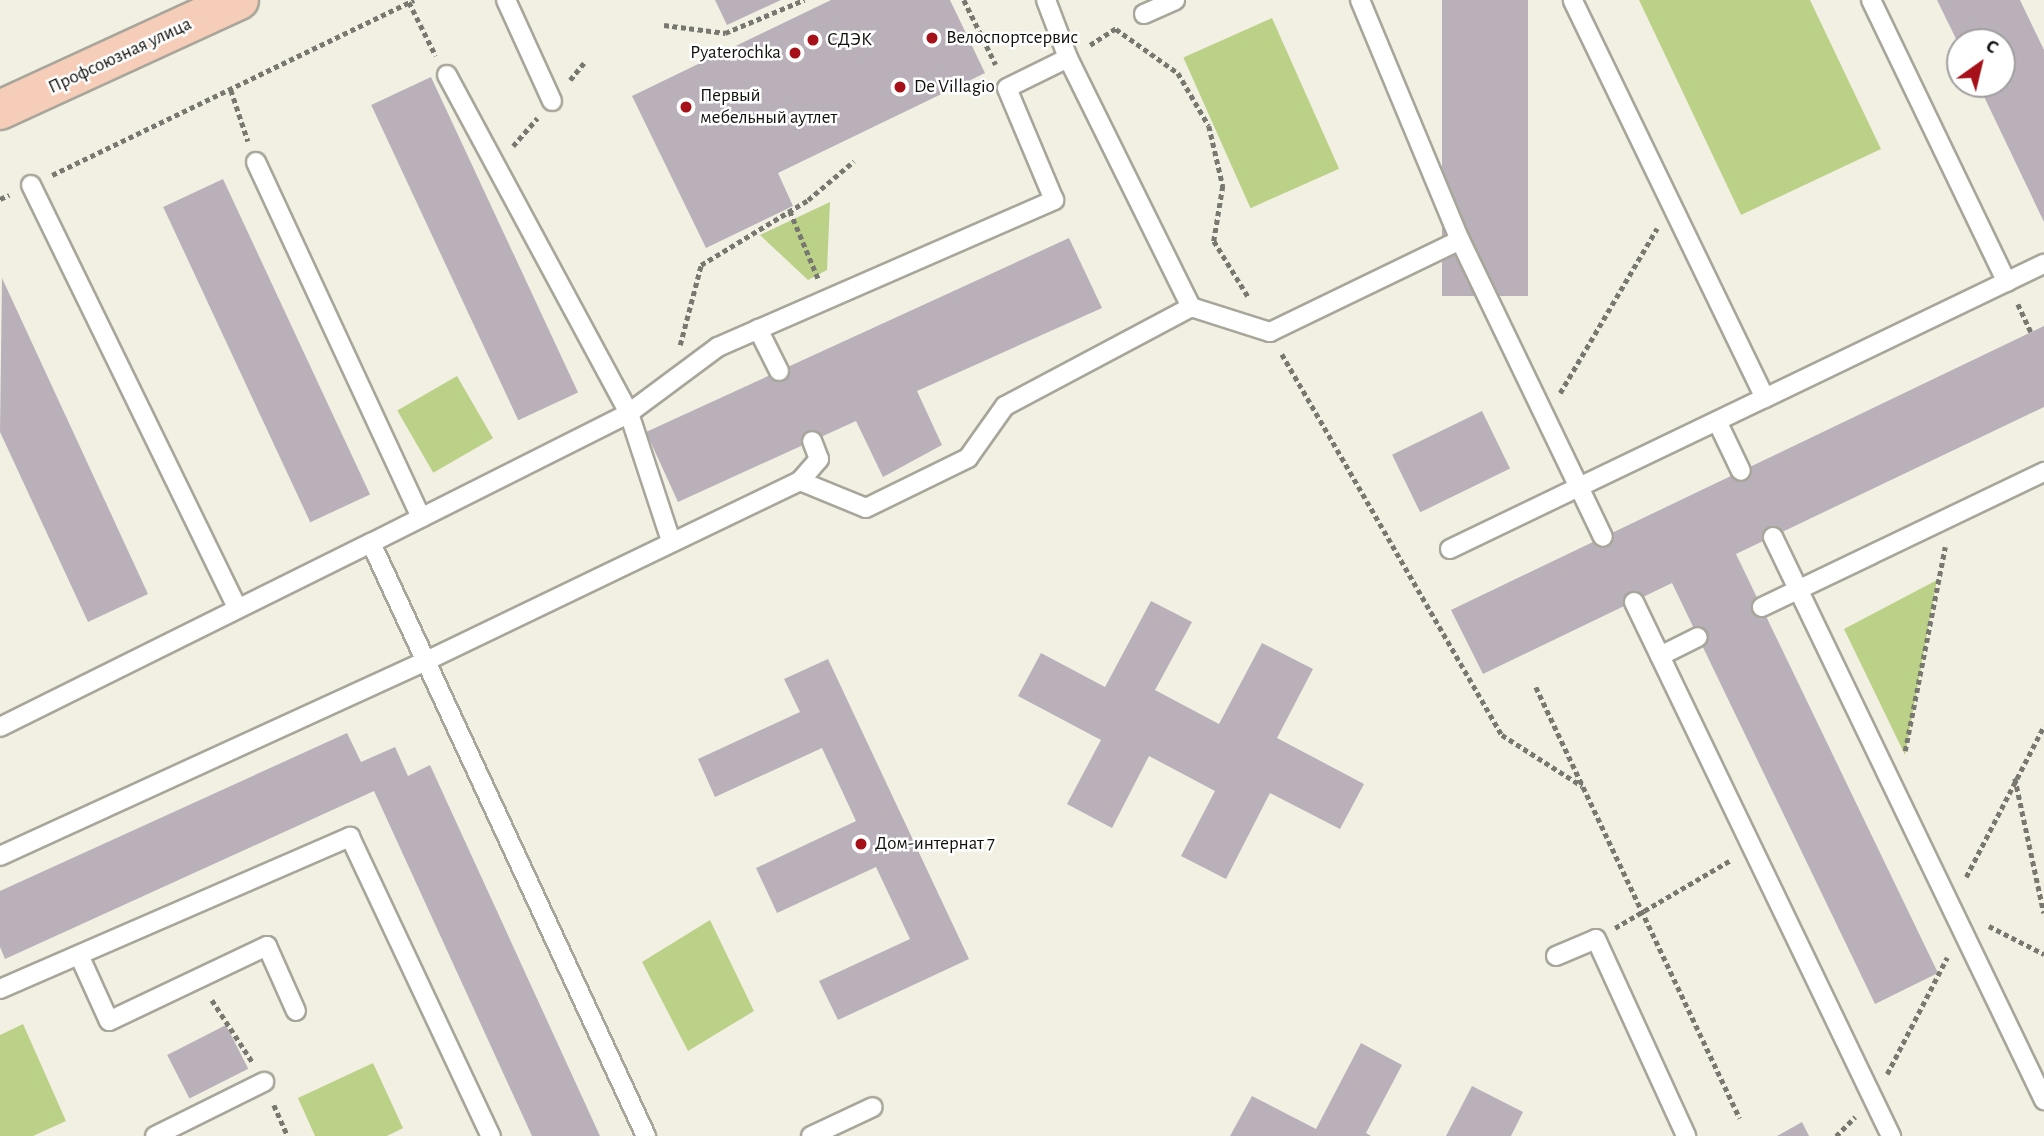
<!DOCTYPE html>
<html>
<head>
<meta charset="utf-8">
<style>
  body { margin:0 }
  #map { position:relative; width:2044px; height:1136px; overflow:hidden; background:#f2f0e3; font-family:"Alegreya Sans",sans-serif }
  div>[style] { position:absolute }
  .green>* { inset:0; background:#bcd188; transform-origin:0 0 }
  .building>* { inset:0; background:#b9b0ba; transform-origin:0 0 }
  .path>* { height:4.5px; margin-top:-2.25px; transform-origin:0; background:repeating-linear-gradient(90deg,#797870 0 5px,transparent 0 8.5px) }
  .roads { filter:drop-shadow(2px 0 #a8a69a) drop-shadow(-2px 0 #a8a69a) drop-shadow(0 2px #a8a69a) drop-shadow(0 -2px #a8a69a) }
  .service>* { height:18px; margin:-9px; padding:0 9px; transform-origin:9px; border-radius:9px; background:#fff }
  .primary>* { height:38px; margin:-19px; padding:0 19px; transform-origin:19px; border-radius:19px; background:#f6cdb8 }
  .dots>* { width:19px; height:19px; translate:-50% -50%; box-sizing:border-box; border:4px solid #fff; border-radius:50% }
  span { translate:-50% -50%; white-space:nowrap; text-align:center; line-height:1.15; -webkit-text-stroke:5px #fff; paint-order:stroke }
  .poi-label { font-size:19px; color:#11100c }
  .left { translate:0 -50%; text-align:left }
  .right { translate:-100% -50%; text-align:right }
  .street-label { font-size:19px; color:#11100c }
  .north { position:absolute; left:1946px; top:28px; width:70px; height:70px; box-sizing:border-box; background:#fff; border:2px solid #a09f9e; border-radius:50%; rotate:34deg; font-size:19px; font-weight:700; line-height:28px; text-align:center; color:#11100c }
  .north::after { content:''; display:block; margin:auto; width:24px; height:32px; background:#a61018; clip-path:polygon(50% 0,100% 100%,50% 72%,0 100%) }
</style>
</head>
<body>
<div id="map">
  <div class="green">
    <div style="clip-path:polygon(1639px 0,1810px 0,1881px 149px,1741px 215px)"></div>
    <div style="left:1272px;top:18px;width:165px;height:97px;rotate:66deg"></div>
    <div style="clip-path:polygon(830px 202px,827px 270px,808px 280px,760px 235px)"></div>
    <div style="left:457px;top:376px;width:72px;height:69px;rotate:60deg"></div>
    <div style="clip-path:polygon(1937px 580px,1905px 755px,1844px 629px)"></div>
    <div style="clip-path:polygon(710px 920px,754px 1011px,688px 1051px,642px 962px)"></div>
    <div style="clip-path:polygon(23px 1024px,66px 1121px,33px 1136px,0 1136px,0 1035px)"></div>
    <div style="clip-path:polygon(373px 1063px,403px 1128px,387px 1136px,315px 1136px,298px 1098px)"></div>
  </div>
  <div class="building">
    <div style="clip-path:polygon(715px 0,781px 0,727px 25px)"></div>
    <div style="clip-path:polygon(831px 0,950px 0,985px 73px,778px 173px,793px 206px,706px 248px,632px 96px)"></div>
    <div style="left:1442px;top:0;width:86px;height:296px"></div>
    <div style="clip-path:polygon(1937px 0,2020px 0,2044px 50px,2044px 222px,1978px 84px,2002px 84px,2002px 42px,1960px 42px,1960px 47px)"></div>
    <div style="left:431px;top:77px;width:348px;height:66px;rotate:65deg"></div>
    <div style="left:223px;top:179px;width:348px;height:66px;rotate:65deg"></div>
    <div style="clip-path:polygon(1069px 238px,1102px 308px,917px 391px,942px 445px,883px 477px,856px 421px,678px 502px,646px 432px)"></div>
    <div style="clip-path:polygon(2px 278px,148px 594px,88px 622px,0 432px)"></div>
    <div style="clip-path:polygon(2044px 326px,2044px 407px,1736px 554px,1938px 973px,1875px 1004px,1672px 583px,1483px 674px,1451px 610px)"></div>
    <div style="left:1482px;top:411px;width:64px;height:100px;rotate:64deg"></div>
    <div style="clip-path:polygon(1151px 601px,1192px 622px,1155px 690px,1219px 724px,1262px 643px,1313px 669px,1277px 738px,1364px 784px,1340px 829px,1270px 793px,1226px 879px,1181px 856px,1215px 791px,1149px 756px,1112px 828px,1067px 804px,1101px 740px,1018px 696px,1041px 653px,1105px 687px)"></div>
    <div style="clip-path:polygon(828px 659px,969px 959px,838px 1020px,819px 981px,910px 939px,876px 867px,777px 913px,756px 868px,856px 821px,822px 748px,715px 797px,698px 759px,800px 712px,784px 679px)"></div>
    <div style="clip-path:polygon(347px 733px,361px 762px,395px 747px,408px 776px,430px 765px,600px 1136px,532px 1136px,374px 791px,5px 959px,0 947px,0 891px)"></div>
    <div style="left:226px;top:1025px;width:49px;height:66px;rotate:63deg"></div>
    <div style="clip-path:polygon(1361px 1043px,1402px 1065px,1366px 1133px,1371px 1136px,1230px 1136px,1252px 1096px,1316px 1129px)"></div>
    <div style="clip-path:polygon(1472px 1086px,1523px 1112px,1511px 1136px,1446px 1136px)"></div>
    <div style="clip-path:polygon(1802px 1122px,1809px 1136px,1777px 1136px)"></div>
  </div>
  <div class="path">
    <div style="left:964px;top:0;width:72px;rotate:63.8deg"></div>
    <div style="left:409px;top:2px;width:60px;rotate:63.4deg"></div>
    <div style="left:664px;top:25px;width:62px;rotate:7.5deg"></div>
    <div style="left:725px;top:33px;width:86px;rotate:-22.7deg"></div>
    <div style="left:1116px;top:29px;width:76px;rotate:35.4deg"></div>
    <div style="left:1178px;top:73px;width:61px;rotate:59.7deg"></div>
    <div style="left:1209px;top:126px;width:62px;rotate:76.9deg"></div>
    <div style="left:1223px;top:186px;width:56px;rotate:99.3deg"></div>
    <div style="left:1214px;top:241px;width:67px;rotate:58.4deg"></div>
    <div style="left:1090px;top:45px;width:33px;rotate:-33deg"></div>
    <div style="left:570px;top:80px;width:22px;rotate:-51deg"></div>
    <div style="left:231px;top:90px;width:54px;rotate:71.6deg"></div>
    <div style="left:513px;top:146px;width:37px;rotate:-49deg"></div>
    <div style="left:52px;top:175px;width:402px;rotate:-25.8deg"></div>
    <div style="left:0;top:199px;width:10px;rotate:-24deg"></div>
    <div style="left:790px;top:211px;width:73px;rotate:67.3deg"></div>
    <div style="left:2018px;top:304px;width:31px;rotate:65deg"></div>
    <div style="left:680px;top:345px;width:83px;rotate:-75.3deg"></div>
    <div style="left:701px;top:265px;width:125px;rotate:-31.3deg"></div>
    <div style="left:808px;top:200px;width:60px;rotate:-40.3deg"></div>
    <div style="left:1282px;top:354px;width:440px;rotate:60deg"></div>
    <div style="left:1502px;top:735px;width:95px;rotate:32.5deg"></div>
    <div style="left:1560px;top:393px;width:191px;rotate:-59.5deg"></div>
    <div style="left:1536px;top:687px;width:477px;rotate:64.7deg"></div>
    <div style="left:1905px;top:751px;width:208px;rotate:-78.9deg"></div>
    <div style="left:2015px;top:778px;width:138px;rotate:77.9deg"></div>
    <div style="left:1966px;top:877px;width:170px;rotate:-62.7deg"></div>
    <div style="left:1989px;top:926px;width:62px;rotate:27deg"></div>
    <div style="left:1615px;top:928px;width:134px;rotate:-30.4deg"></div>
    <div style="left:212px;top:1000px;width:75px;rotate:56.9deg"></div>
    <div style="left:1887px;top:1074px;width:131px;rotate:-62.7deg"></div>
    <div style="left:274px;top:1105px;width:34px;rotate:66deg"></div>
    <div style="left:1836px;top:1136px;width:27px;rotate:-45deg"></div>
  </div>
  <div class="roads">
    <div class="service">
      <div style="left:506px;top:0;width:111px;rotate:65.5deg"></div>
      <div style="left:1046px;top:0;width:62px;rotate:69.2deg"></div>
      <div style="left:1068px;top:58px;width:278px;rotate:63.7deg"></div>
      <div style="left:1191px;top:307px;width:83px;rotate:17.6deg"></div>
      <div style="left:1270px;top:332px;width:211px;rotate:-25.8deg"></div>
      <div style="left:1460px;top:240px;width:274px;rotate:64.3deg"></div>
      <div style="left:1579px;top:487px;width:206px;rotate:-25.6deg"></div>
      <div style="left:1765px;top:398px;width:442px;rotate:-115.8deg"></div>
      <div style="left:1360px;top:0;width:260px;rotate:67.4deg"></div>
      <div style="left:1871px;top:0;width:313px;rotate:64.3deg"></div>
      <div style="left:1144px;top:14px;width:34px;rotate:-24deg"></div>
      <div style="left:256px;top:162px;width:392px;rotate:65.1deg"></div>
      <div style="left:31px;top:185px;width:470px;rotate:64deg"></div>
      <div style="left:758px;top:329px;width:47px;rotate:63.4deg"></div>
      <div style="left:1765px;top:398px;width:310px;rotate:-25.7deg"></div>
      <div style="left:1717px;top:421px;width:55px;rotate:64.4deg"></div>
      <div style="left:800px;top:481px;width:29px;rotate:-49deg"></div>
      <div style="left:819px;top:459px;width:19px;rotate:-111deg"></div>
      <div style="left:1773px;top:537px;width:625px;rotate:64.3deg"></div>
      <div style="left:671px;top:541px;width:135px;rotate:-108.2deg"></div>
      <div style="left:629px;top:413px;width:111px;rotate:-36.6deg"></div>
      <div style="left:718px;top:347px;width:367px;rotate:-23.6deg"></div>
      <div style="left:1054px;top:200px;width:121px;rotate:-112.8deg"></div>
      <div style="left:1007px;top:88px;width:68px;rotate:-26.2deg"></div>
      <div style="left:371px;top:543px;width:289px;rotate:-26.7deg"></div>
      <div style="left:629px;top:413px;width:384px;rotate:-118.3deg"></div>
      <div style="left:1450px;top:549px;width:143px;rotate:-25.7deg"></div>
      <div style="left:1579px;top:487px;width:55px;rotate:64.4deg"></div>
      <div style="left:1634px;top:602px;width:593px;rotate:64.3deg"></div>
      <div style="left:1762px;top:607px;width:313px;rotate:-25.6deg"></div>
      <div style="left:1660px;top:656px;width:42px;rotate:-26.6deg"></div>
      <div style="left:0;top:727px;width:414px;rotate:-26.4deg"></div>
      <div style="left:371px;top:543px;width:654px;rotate:65.12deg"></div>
      <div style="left:0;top:856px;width:466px;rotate:-24.6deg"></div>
      <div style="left:424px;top:662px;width:417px;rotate:-25.7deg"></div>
      <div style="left:800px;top:481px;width:71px;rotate:22.2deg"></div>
      <div style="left:866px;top:508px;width:114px;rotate:-26.1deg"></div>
      <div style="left:968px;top:458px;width:64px;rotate:-54.6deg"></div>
      <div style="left:1005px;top:406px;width:211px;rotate:-28deg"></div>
      <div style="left:79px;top:955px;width:72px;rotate:65.6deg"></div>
      <div style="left:109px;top:1021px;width:175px;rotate:-25.4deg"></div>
      <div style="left:267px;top:946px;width:71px;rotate:66deg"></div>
      <div style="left:1556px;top:956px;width:43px;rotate:-23deg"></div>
      <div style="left:1596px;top:939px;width:217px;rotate:65.4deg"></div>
      <div style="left:0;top:989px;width:382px;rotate:-23.5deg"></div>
      <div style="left:350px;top:837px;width:331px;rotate:64.8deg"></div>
      <div style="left:155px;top:1136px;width:122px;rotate:-26.4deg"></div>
      <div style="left:811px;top:1136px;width:68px;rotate:-25.1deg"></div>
    </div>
    <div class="primary">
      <div style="left:0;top:110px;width:263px;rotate:-24.7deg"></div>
    </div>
  </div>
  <div class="dots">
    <div style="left:932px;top:38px;background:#a61018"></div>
    <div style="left:813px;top:40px;background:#a61018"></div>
    <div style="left:795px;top:53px;background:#a61018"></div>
    <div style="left:900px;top:87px;background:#a61018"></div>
    <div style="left:686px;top:107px;background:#a61018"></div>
    <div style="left:861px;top:844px;background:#a61018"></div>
  </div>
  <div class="poi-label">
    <span class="left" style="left:946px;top:38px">Велоспортсервис</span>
    <span class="left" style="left:827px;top:40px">СДЭК</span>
    <span class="right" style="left:781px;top:53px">Pyaterochka</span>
    <span class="left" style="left:914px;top:87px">De Villagio</span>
    <span class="left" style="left:700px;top:107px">Первый<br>мебельный аутлет</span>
    <span class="left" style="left:875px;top:844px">Дом-интернат 7</span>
  </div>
  <div class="street-label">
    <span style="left:120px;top:56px;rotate:-25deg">Профсоюзная улица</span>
  </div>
  <div class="north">С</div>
</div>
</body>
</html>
